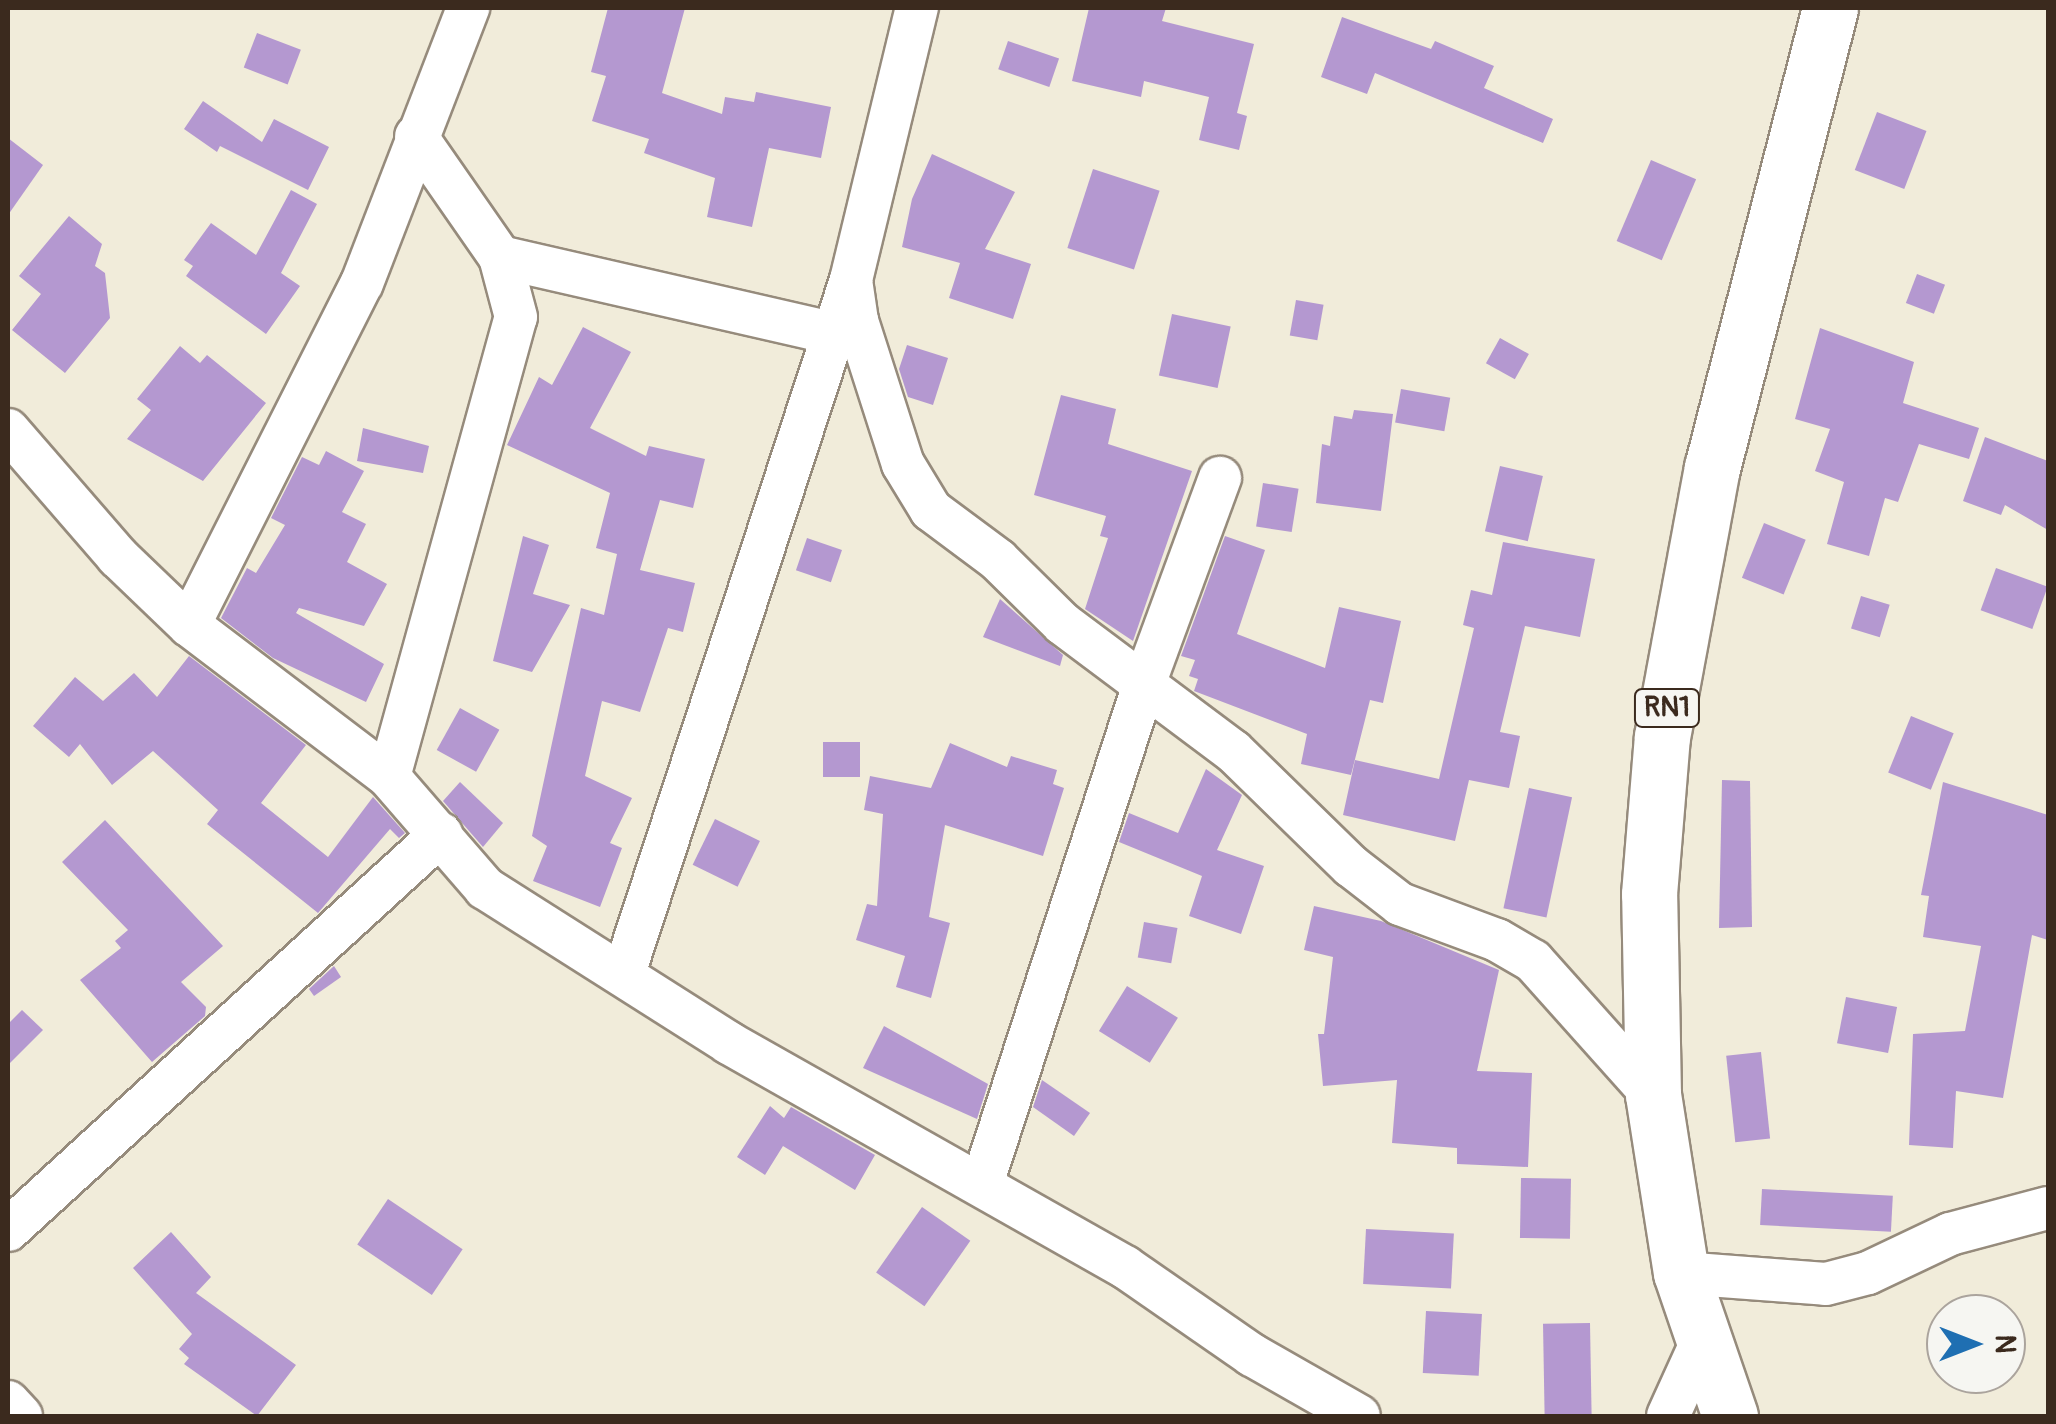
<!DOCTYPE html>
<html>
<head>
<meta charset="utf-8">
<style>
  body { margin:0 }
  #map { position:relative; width:2056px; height:1424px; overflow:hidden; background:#f1ecda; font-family:Pangolin,sans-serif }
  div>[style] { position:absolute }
  .building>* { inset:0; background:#b498d0; transform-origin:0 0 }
  .roads { filter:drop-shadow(2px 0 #968b7c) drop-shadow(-2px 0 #968b7c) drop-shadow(0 2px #968b7c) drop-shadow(0 -2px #968b7c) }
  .minor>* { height:42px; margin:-21px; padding:0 21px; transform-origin:21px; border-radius:21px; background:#fff }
  .highway>* { height:55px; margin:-27.5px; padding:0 27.5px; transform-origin:27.5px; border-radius:27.5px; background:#fff }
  span { translate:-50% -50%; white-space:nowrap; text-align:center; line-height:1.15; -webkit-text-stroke:10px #f6f6f2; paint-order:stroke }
  .shield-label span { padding:2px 8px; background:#f6f6f2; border:2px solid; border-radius:8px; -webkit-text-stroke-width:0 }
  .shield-label { font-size:28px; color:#3b2a1e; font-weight:700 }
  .frame { position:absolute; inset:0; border:10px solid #3b2a1e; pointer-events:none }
  .north { position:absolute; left:1926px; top:1294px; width:100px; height:100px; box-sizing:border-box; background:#f6f6f2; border:2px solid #aba49d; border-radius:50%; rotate:90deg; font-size:28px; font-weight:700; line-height:40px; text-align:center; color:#3b2a1e }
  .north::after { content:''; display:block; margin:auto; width:35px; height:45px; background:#1f6fb2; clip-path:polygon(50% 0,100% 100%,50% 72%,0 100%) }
</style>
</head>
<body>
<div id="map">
  <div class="building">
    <div style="clip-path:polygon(608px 8px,685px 8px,662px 93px,722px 114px,725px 97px,754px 102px,756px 92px,831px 107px,821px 158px,769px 148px,752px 227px,707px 217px,715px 178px,644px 153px,649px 139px,592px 121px,606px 76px,591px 72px)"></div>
    <div style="clip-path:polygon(1089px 8px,1166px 8px,1162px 21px,1254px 44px,1237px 113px,1247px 116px,1239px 150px,1199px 140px,1209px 97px,1144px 81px,1141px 97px,1072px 81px)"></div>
    <div style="clip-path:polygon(1342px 17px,1431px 49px,1435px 41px,1494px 66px,1484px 88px,1553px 119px,1543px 143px,1375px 73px,1367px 94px,1321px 77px)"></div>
    <div style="left:257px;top:33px;width:47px;height:37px;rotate:21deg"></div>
    <div style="left:1008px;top:41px;width:54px;height:30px;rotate:19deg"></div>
    <div style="clip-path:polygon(203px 101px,262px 142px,274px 119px,329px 147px,308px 190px,220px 146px,217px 152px,184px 129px)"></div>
    <div style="left:1877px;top:112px;width:53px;height:62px;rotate:21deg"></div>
    <div style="clip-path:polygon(8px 138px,43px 165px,8px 215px)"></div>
    <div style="clip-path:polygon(932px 154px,1015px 192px,985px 249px,1031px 264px,1013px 319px,949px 298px,960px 263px,902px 247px,912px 199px)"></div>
    <div style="left:1651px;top:160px;width:49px;height:88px;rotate:23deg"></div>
    <div style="left:1093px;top:169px;width:70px;height:83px;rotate:18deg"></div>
    <div style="clip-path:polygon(291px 190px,317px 204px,281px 273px,300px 286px,266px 334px,186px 276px,193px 266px,184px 260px,211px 223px,256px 255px)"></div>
    <div style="clip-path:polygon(69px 216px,102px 244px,95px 266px,105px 273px,110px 318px,65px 373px,12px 330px,41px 294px,19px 276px)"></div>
    <div style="left:1917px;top:274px;width:30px;height:31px;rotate:21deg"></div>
    <div style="left:1296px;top:300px;width:28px;height:36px;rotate:10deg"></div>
    <div style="left:1172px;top:314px;width:60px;height:63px;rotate:12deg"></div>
    <div style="clip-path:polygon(583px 327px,631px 352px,590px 428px,646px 456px,649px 446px,705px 459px,693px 508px,660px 500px,640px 570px,695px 583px,683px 632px,668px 628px,640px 712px,602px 701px,585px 776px,632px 798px,610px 843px,622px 848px,600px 907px,533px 881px,547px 846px,532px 836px,581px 608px,604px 615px,617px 554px,596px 548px,610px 493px,507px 445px,539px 377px,552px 385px)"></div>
    <div style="clip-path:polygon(1820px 328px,1914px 362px,1903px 403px,1979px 428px,1969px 459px,1919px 444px,1898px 502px,1885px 498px,1869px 556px,1827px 544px,1844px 482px,1815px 471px,1830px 429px,1795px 419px)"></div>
    <div style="left:1500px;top:338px;width:33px;height:29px;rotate:29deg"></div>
    <div style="clip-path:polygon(907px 345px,948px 358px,933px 405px,908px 397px,899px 369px)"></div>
    <div style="clip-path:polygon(180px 346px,200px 363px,207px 355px,266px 403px,203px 481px,127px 439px,151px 410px,137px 399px)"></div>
    <div style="left:1401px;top:389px;width:50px;height:34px;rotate:10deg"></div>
    <div style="clip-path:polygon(1061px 395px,1116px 409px,1108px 444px,1192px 471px,1133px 641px,1085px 609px,1108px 538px,1100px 536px,1106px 516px,1034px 495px)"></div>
    <div style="clip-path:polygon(1354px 410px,1393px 414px,1381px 511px,1316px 503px,1322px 444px,1330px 446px,1334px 416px,1352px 419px)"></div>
    <div style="clip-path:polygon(363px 428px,429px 446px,423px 473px,357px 461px)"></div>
    <div style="clip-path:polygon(1985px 437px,2048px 461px,2048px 530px,2005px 505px,2001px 515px,1963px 501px)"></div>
    <div style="clip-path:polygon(326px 451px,364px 471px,342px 512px,366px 524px,347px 562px,387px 584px,364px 626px,299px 608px,296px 613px,384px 664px,366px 702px,273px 658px,221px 618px,247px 568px,256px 573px,285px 525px,271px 518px,302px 457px,319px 465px)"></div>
    <div style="left:1500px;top:466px;width:44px;height:67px;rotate:13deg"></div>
    <div style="left:1263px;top:483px;width:36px;height:44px;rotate:9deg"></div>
    <div style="left:1764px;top:523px;width:45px;height:59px;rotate:22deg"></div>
    <div style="clip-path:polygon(523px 536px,549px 545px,533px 594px,570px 605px,532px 672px,493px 661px)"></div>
    <div style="clip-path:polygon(1225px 536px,1265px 550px,1237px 634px,1325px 668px,1339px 607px,1401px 621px,1383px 703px,1370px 700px,1351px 775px,1301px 764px,1307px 734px,1194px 691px,1198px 679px,1189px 676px,1195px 660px,1181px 656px)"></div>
    <div style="left:807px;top:538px;width:37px;height:34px;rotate:19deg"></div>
    <div style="clip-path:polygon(1503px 542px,1595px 559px,1580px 637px,1525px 626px,1500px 732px,1520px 736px,1509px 788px,1469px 780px,1455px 841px,1343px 815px,1355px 760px,1439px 779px,1474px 628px,1463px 625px,1471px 590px,1492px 595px)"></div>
    <div style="left:1996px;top:568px;width:55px;height:45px;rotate:20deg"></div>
    <div style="left:1861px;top:596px;width:30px;height:34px;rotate:17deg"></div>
    <div style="clip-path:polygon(1000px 599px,1063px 655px,1060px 666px,983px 637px)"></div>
    <div style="clip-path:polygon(189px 656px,306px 745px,261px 803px,328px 857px,373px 797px,405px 833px,399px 838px,390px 829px,318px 913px,207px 824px,218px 810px,153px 751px,112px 785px,80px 744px,69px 757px,33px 726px,75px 677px,103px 701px,134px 673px,157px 697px)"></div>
    <div style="left:460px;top:708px;width:45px;height:48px;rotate:29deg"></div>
    <div style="left:1911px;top:716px;width:46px;height:61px;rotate:22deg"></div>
    <div style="left:823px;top:742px;width:37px;height:35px"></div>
    <div style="clip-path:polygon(950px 743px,1007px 767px,1011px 756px,1057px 770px,1053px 784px,1064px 788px,1043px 856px,945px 825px,929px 917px,950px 923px,931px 998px,896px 987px,905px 956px,856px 940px,867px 904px,877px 906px,883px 814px,864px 810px,870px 776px,931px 788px)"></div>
    <div style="clip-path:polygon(1206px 769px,1242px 795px,1217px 850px,1264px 866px,1241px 934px,1189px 916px,1202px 876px,1119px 842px,1129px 813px,1178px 833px)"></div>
    <div style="clip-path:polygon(1722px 780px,1750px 781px,1752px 927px,1719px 928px)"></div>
    <div style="clip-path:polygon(460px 782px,503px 823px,483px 847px,443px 801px)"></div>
    <div style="clip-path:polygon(1943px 782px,2048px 815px,2048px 940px,2032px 935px,2003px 1098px,1956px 1091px,1953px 1148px,1909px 1145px,1913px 1034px,1965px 1031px,1981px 946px,1923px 937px,1929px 896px,1921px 895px)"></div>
    <div style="left:1529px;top:788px;width:44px;height:123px;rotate:12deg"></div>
    <div style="left:715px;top:819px;width:50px;height:51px;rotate:26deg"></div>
    <div style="clip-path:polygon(105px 820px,223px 946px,181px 982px,206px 1007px,205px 1016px,152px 1062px,80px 980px,121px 948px,115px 941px,128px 930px,62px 862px)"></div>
    <div style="clip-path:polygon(1314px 906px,1381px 921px,1499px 970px,1477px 1071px,1532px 1073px,1528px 1167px,1457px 1164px,1457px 1148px,1392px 1143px,1397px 1080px,1323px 1086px,1318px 1034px,1324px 1034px,1333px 957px,1304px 950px)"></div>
    <div style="left:1144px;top:922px;width:34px;height:36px;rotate:10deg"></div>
    <div style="clip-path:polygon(334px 966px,341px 977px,314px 996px,309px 989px)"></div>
    <div style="left:1127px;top:986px;width:60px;height:53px;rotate:32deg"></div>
    <div style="left:1846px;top:997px;width:52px;height:47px;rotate:11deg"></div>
    <div style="clip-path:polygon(22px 1010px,43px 1030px,8px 1065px,8px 1024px)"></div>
    <div style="clip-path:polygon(884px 1026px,988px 1084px,977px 1119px,863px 1068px)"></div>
    <div style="left:1761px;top:1052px;width:87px;height:35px;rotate:84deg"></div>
    <div style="clip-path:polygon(1042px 1080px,1090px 1113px,1074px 1136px,1033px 1107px)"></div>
    <div style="clip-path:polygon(770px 1106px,784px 1118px,791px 1107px,875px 1155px,855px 1190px,783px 1146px,765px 1175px,737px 1157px)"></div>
    <div style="left:1521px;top:1178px;width:50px;height:60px;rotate:1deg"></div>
    <div style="left:1762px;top:1189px;width:131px;height:36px;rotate:3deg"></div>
    <div style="left:388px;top:1199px;width:90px;height:55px;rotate:34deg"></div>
    <div style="left:922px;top:1207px;width:59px;height:80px;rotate:35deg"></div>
    <div style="left:1366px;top:1229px;width:88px;height:55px;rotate:3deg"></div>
    <div style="clip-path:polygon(171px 1232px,211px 1277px,196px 1293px,296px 1365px,257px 1416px,184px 1364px,189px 1358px,179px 1349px,192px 1334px,133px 1268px)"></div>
    <div style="left:1426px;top:1311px;width:56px;height:62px;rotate:3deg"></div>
    <div style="left:1590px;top:1323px;width:93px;height:47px;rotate:89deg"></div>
  </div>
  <div class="roads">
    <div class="minor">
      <div style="left:500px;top:257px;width:342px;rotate:12.9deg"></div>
      <div style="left:833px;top:333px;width:27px;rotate:-27deg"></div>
      <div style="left:851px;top:280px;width:41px;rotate:81.7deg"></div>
      <div style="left:857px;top:321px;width:150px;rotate:72.2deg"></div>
      <div style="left:903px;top:464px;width:54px;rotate:58.7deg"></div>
      <div style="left:931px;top:510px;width:84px;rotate:36.7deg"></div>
      <div style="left:998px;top:560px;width:91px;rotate:44.6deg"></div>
      <div style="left:1063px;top:624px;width:212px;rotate:36.8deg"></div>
      <div style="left:1233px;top:751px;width:165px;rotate:44.3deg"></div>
      <div style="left:1351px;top:866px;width:62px;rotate:37.8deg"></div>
      <div style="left:1400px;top:904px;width:103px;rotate:20.4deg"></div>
      <div style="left:1497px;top:940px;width:42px;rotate:30.3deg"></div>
      <div style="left:1533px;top:961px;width:180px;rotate:48.2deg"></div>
      <div style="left:8px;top:430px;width:168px;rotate:49.1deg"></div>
      <div style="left:118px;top:557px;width:98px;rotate:43.8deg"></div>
      <div style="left:189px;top:625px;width:251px;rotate:37.2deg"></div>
      <div style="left:389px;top:777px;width:147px;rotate:49.1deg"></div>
      <div style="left:485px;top:888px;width:289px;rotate:32.4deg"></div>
      <div style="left:729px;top:1043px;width:455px;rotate:29.5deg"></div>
      <div style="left:1125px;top:1267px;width:155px;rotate:34.7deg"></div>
      <div style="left:1252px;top:1355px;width:123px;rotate:29.7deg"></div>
      <div style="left:189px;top:625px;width:383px;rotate:-63.2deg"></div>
      <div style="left:362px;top:283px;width:295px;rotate:-68.9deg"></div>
      <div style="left:389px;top:777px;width:477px;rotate:-74.6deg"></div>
      <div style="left:516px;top:317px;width:62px;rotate:-104.9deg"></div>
      <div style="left:500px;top:257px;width:147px;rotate:-124.8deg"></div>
      <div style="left:624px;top:973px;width:729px;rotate:-71.86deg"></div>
      <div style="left:851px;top:280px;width:280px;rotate:-76.4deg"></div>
      <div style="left:983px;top:1181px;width:519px;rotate:-72.05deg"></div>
      <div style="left:1143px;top:687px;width:223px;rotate:-69.8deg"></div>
      <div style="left:8px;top:1230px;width:587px;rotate:-42.44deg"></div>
      <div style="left:1681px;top:1273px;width:145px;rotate:4.3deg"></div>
      <div style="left:1826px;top:1284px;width:43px;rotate:-14.7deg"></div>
      <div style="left:1868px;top:1273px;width:91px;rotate:-25.4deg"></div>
      <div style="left:1950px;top:1234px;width:101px;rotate:-14.9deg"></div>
      <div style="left:8px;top:1402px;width:19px;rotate:47deg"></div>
      <div style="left:1668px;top:1416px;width:85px;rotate:-65.6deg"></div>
    </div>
    <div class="highway">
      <div style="left:1730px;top:1416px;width:151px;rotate:-108.9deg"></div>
      <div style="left:1681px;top:1273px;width:180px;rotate:-98.9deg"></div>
      <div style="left:1653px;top:1095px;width:201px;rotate:-91.1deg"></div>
      <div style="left:1649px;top:894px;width:158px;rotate:-85.3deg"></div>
      <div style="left:1662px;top:737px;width:274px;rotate:-79.5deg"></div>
      <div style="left:1712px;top:468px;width:475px;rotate:-75.6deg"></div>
    </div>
  </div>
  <div class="shield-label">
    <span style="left:1667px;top:708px">RN1</span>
  </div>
  <div class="frame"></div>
  <div class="north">N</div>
</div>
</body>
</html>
